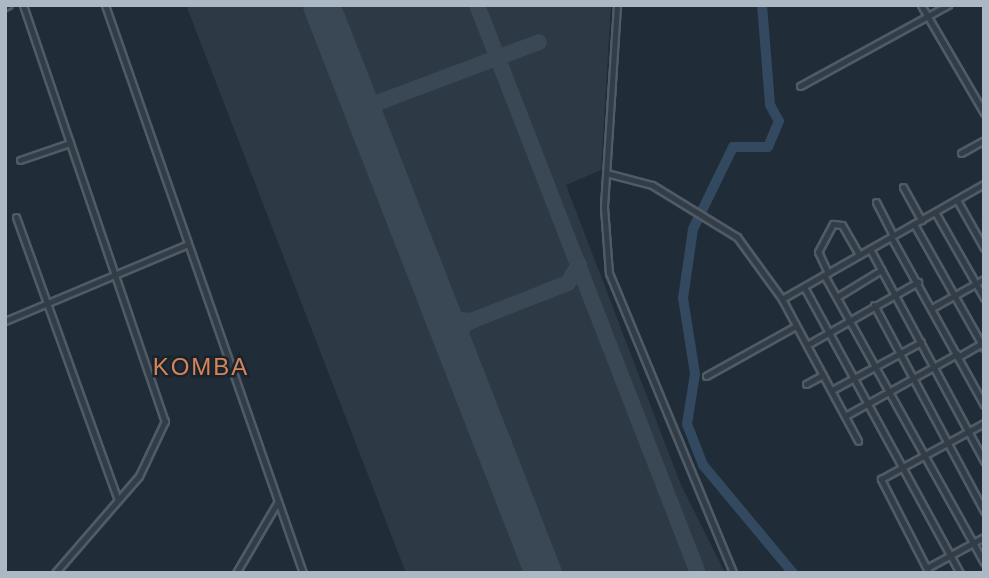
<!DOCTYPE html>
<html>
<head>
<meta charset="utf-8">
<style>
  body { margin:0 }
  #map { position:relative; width:989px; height:578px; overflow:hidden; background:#202c38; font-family:Helvetica,sans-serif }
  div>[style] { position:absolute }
  .airport>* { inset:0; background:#2d3945 }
  .river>* { height:10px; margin:-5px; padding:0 5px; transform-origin:5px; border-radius:5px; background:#324960 }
  .taxiway>* { height:16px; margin:-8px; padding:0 8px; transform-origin:8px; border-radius:8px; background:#3a4754 }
  .runway>* { height:37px; margin:-18.5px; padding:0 18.5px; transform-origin:18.5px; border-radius:18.5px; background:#3a4754 }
  .roads { filter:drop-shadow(2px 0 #515b66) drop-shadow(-2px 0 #515b66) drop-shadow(0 2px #515b66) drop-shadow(0 -2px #515b66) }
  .street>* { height:5px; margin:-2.5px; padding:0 2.5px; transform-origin:2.5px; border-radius:2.5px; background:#333d48 }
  span { translate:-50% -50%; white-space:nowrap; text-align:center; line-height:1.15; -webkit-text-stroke:5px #19232d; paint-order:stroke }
  .quarter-label { font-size:24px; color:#d68558; letter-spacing:2px }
  .frame { position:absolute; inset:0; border:7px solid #adb8c5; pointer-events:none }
</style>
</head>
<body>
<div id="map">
  <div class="airport">
    <div style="clip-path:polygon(186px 5px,611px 5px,601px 170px,566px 185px,681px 485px,725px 573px,406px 573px)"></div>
  </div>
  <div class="river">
    <div style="left:762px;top:5px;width:100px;rotate:85.4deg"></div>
    <div style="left:770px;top:105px;width:18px;rotate:61deg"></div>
    <div style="left:779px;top:121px;width:28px;rotate:113deg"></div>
    <div style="left:768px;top:147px;width:35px;rotate:180deg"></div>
    <div style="left:733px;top:147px;width:91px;rotate:116deg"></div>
    <div style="left:693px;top:229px;width:70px;rotate:98.2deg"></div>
    <div style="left:683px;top:298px;width:77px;rotate:81deg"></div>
    <div style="left:695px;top:374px;width:51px;rotate:99.1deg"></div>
    <div style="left:687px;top:424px;width:44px;rotate:68.7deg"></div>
    <div style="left:703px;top:465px;width:141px;rotate:50.2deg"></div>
  </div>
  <div class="taxiway">
    <div style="left:477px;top:5px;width:609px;rotate:68.74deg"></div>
    <div style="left:361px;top:109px;width:190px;rotate:-20.6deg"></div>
    <div style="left:433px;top:293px;width:29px;rotate:61deg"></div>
    <div style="left:447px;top:318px;width:24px;rotate:7deg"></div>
    <div style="left:471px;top:321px;width:17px;rotate:147deg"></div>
    <div style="left:457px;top:330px;width:24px;rotate:90deg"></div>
    <div style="left:471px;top:321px;width:104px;rotate:-21.4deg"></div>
    <div style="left:568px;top:283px;width:22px;rotate:-60deg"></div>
  </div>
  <div class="runway">
    <div style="left:321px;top:5px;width:610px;rotate:68.65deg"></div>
  </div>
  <div class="roads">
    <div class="street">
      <div style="left:23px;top:5px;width:440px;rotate:71.2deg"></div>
      <div style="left:165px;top:421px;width:61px;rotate:115.3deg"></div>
      <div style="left:139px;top:476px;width:128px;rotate:130.9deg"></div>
      <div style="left:105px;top:5px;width:602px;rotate:70.78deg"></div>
      <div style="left:617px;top:5px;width:202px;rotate:93.7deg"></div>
      <div style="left:604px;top:207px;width:66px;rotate:85.7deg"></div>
      <div style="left:609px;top:273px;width:325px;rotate:67.5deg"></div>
      <div style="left:921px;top:5px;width:125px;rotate:59.7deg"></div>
      <div style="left:5px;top:7px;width:4px;rotate:-27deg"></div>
      <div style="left:800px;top:86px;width:169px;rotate:-28.7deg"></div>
      <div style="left:961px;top:153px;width:26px;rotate:-29deg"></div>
      <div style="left:20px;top:160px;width:53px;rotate:-18.8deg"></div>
      <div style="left:606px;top:173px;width:48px;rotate:14.6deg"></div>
      <div style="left:652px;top:185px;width:100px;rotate:31.5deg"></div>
      <div style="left:737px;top:237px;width:77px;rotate:54deg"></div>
      <div style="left:782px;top:299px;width:161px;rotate:61.8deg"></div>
      <div style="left:903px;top:187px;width:38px;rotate:61deg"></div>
      <div style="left:957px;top:200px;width:55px;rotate:60.6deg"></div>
      <div style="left:876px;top:202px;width:37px;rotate:63deg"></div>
      <div style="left:935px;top:212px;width:99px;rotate:60.3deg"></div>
      <div style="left:16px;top:217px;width:301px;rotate:70.2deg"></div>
      <div style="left:914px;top:224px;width:142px;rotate:60.6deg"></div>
      <div style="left:891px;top:237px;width:192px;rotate:61deg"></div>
      <div style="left:870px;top:249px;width:241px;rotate:61.7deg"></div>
      <div style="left:828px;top:273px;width:23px;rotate:-115deg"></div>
      <div style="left:818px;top:252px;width:32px;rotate:-62deg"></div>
      <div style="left:833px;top:224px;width:9px;rotate:6deg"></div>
      <div style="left:842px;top:225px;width:34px;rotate:60deg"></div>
      <div style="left:824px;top:275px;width:329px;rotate:60.9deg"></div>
      <div style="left:804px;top:287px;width:326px;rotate:61.4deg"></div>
      <div style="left:837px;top:297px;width:52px;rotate:-31.5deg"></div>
      <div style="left:782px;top:299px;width:232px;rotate:-29.7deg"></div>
      <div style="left:874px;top:305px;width:234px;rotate:61.9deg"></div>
      <div style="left:932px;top:308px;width:60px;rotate:-29.1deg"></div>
      <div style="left:5px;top:321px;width:196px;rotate:-22.8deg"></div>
      <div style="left:807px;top:345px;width:128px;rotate:-29.6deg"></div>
      <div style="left:958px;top:357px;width:30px;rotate:-30deg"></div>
      <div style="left:706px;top:376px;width:103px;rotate:-29.1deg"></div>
      <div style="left:806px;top:384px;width:19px;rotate:-28deg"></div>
      <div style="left:832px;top:390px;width:101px;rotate:-28.3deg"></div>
      <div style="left:847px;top:415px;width:126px;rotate:-29deg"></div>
      <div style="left:927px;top:568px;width:65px;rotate:-28.5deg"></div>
      <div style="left:236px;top:573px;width:81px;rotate:-59.6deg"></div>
      <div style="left:929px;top:573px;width:106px;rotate:-117.1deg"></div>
      <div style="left:881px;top:479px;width:117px;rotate:-28.5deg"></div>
    </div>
  </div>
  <div class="quarter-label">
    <span style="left:201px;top:367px">KOMBA</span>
  </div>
  <div class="frame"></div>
</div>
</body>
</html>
